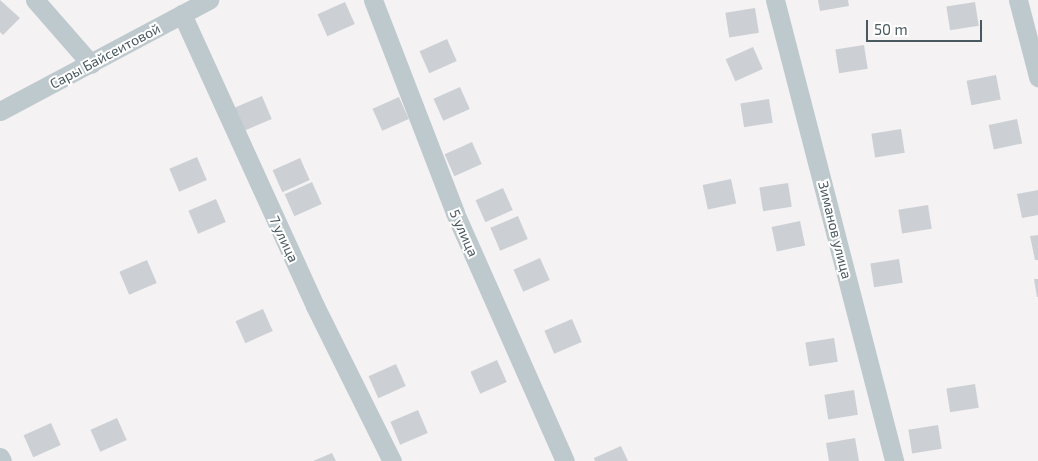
<!DOCTYPE html>
<html>
<head>
<meta charset="utf-8">
<style>
  body { margin:0 }
  #map { position:relative; width:1038px; height:461px; overflow:hidden; background:#f4f2f2; font-family:"Exo 2",sans-serif }
  div>[style] { position:absolute }
  .building>* { inset:0; background:#ccd0d4; transform-origin:0 0 }
  .minor>* { height:19px; margin:-9.5px; padding:0 9.5px; transform-origin:9.5px; border-radius:9.5px; background:#bec9ce }
  span { translate:-50% -50%; white-space:nowrap; text-align:center; line-height:1.15; -webkit-text-stroke:4px #fff; paint-order:stroke }
  .street-label { font-size:14px; color:#4a595f }
  .scale { position:absolute; left:866px; top:20px; width:116px; height:22px; box-sizing:border-box; border:2px solid #4a595f; border-top:0; padding-left:6px; font-size:15px; line-height:18px; white-space:nowrap; color:#4a595f; -webkit-text-stroke:4px #fff; paint-order:stroke }
</style>
</head>
<body>
<div id="map">
  <div class="building">
    <div style="clip-path:polygon(0 0,20px 18px,3px 35px,0 32px)"></div>
    <div style="clip-path:polygon(818px 0,848px 0,849px 6px,820px 11px)"></div>
    <div style="left:345px;top:2px;width:24px;height:30px;rotate:66deg"></div>
    <div style="left:975px;top:2px;width:24px;height:29px;rotate:81deg"></div>
    <div style="left:755px;top:8px;width:25px;height:30px;rotate:81deg"></div>
    <div style="left:447px;top:39px;width:24px;height:30px;rotate:66deg"></div>
    <div style="left:864px;top:45px;width:24px;height:29px;rotate:81deg"></div>
    <div style="left:753px;top:47px;width:24px;height:30px;rotate:66deg"></div>
    <div style="left:996px;top:75px;width:25px;height:30px;rotate:79deg"></div>
    <div style="left:460px;top:87px;width:24px;height:29px;rotate:66deg"></div>
    <div style="left:262px;top:96px;width:25px;height:30px;rotate:67deg"></div>
    <div style="left:399px;top:97px;width:24px;height:29px;rotate:66deg"></div>
    <div style="left:769px;top:99px;width:24px;height:29px;rotate:81deg"></div>
    <div style="left:1017px;top:119px;width:25px;height:29px;rotate:78deg"></div>
    <div style="left:901px;top:129px;width:24px;height:30px;rotate:81deg"></div>
    <div style="left:472px;top:142px;width:24px;height:30px;rotate:66deg"></div>
    <div style="left:197px;top:157px;width:25px;height:30px;rotate:67deg"></div>
    <div style="left:300px;top:158px;width:24px;height:30px;rotate:66deg"></div>
    <div style="left:731px;top:179px;width:25px;height:29px;rotate:78deg"></div>
    <div style="left:312px;top:182px;width:24px;height:30px;rotate:66deg"></div>
    <div style="left:788px;top:183px;width:24px;height:29px;rotate:81deg"></div>
    <div style="left:503px;top:188px;width:24px;height:30px;rotate:66deg"></div>
    <div style="clip-path:polygon(1038px 190px,1038px 215px,1022px 218px,1017px 194px)"></div>
    <div style="left:216px;top:199px;width:25px;height:30px;rotate:67deg"></div>
    <div style="left:928px;top:205px;width:24px;height:30px;rotate:81deg"></div>
    <div style="left:518px;top:216px;width:25px;height:30px;rotate:67deg"></div>
    <div style="left:800px;top:221px;width:25px;height:29px;rotate:78deg"></div>
    <div style="clip-path:polygon(1038px 235px,1038px 260px,1035px 260px,1030px 236px)"></div>
    <div style="left:540px;top:258px;width:24px;height:29px;rotate:66deg"></div>
    <div style="left:899px;top:259px;width:24px;height:29px;rotate:81deg"></div>
    <div style="left:147px;top:260px;width:25px;height:30px;rotate:67deg"></div>
    <div style="clip-path:polygon(1034px 279px,1038px 279px,1038px 297px,1037px 297px)"></div>
    <div style="left:263px;top:309px;width:24px;height:30px;rotate:66deg"></div>
    <div style="left:572px;top:319px;width:25px;height:30px;rotate:67deg"></div>
    <div style="left:834px;top:338px;width:24px;height:29px;rotate:81deg"></div>
    <div style="left:497px;top:360px;width:24px;height:29px;rotate:66deg"></div>
    <div style="left:396px;top:364px;width:24px;height:30px;rotate:66deg"></div>
    <div style="left:975px;top:384px;width:24px;height:29px;rotate:81deg"></div>
    <div style="left:854px;top:390px;width:25px;height:30px;rotate:81deg"></div>
    <div style="left:418px;top:410px;width:25px;height:30px;rotate:67deg"></div>
    <div style="left:117px;top:418px;width:24px;height:29px;rotate:66deg"></div>
    <div style="left:51px;top:423px;width:24px;height:30px;rotate:66deg"></div>
    <div style="left:938px;top:425px;width:24px;height:30px;rotate:81deg"></div>
    <div style="clip-path:polygon(855px 438px,859px 461px,829px 461px,826px 443px)"></div>
    <div style="clip-path:polygon(621px 446px,628px 461px,595px 461px,594px 458px)"></div>
    <div style="clip-path:polygon(332px 453px,336px 461px,313px 461px)"></div>
  </div>
  <div class="minor">
    <div style="left:35px;top:0;width:85px;rotate:48.8deg"></div>
    <div style="left:373px;top:0;width:228px;rotate:68.9deg"></div>
    <div style="left:455px;top:213px;width:271px;rotate:66.1deg"></div>
    <div style="left:775px;top:0;width:476px;rotate:75.5deg"></div>
    <div style="left:1018px;top:0;width:80px;rotate:75.4deg"></div>
    <div style="left:182px;top:14px;width:321px;rotate:65.5deg"></div>
    <div style="left:315px;top:306px;width:173px;rotate:63.6deg"></div>
    <div style="left:0;top:111px;width:237px;rotate:-28deg"></div>
    <div style="left:0;top:457px;width:4px;rotate:63deg"></div>
  </div>
  <div class="street-label">
    <span style="left:105px;top:56px;rotate:-28deg">Сары Байсеитовой</span>
    <span style="left:835px;top:230px;rotate:76deg">Зиманов улица</span>
    <span style="left:464px;top:233px;rotate:66deg">5 улица</span>
    <span style="left:284px;top:239px;rotate:65deg">7 улица</span>
  </div>
  <div class="scale">50 m</div>
</div>
</body>
</html>
